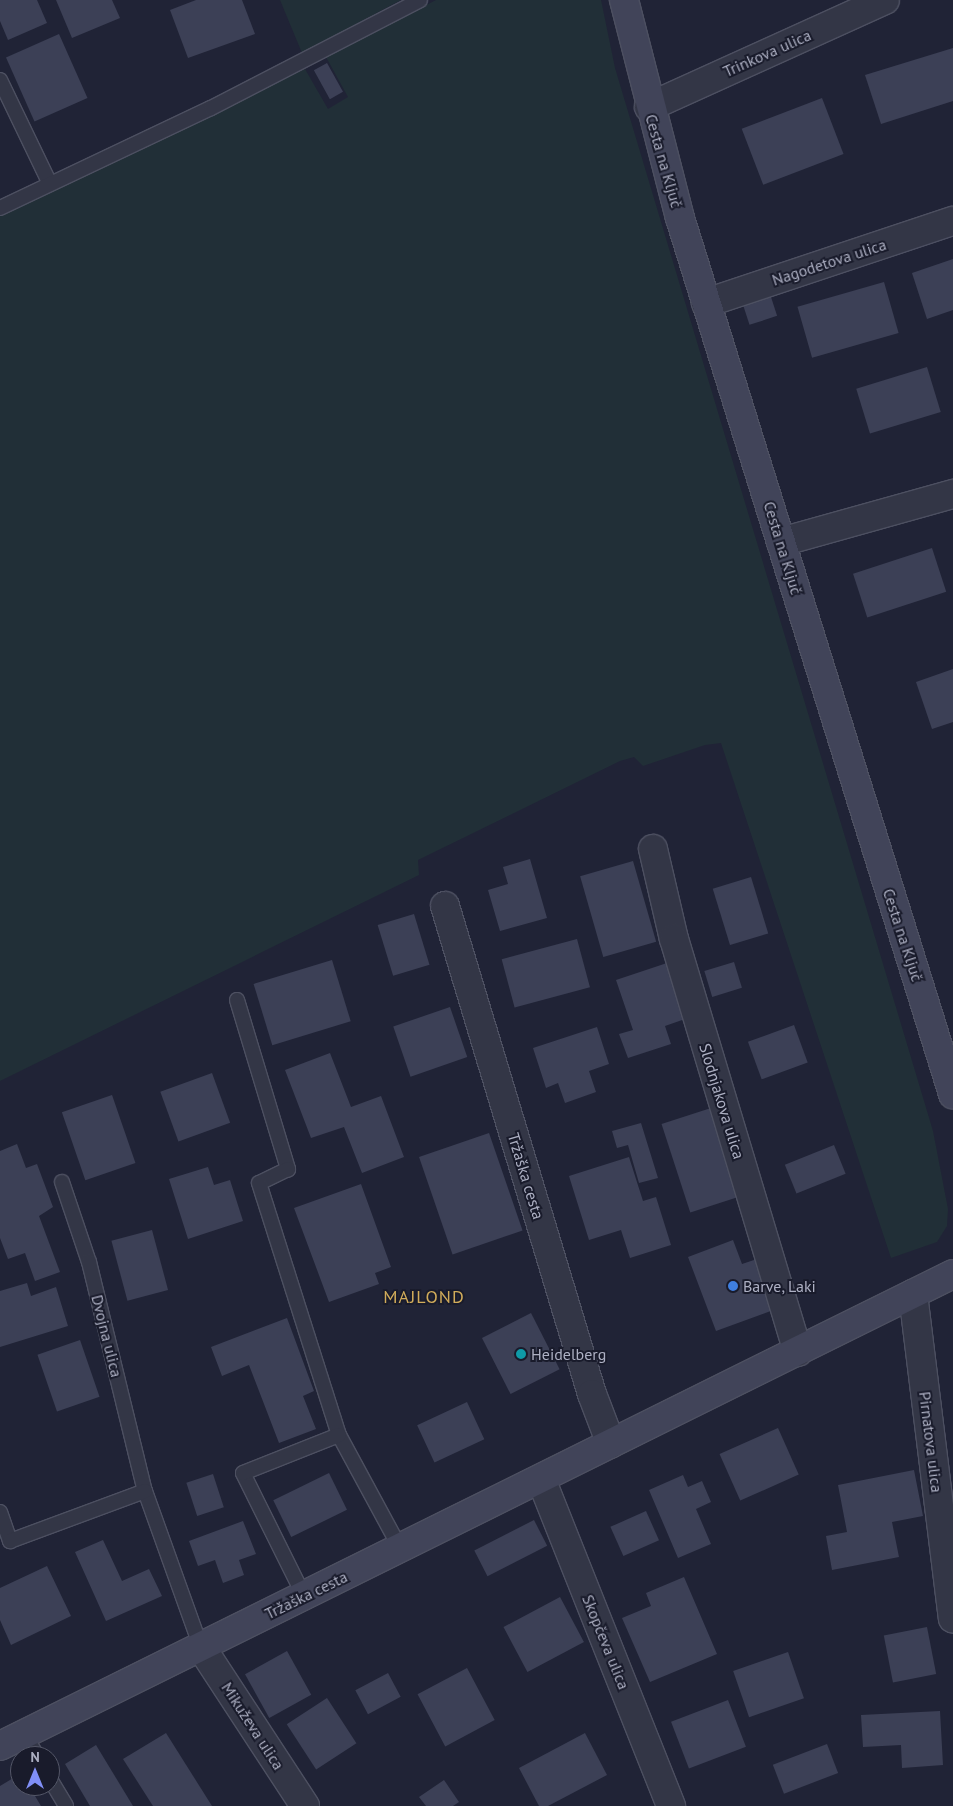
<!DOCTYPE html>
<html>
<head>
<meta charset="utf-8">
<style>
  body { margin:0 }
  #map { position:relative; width:953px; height:1806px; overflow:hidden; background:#202336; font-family:"PT Sans",sans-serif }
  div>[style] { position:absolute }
  .green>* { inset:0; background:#212f37 }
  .building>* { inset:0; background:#3c4056; transform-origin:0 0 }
  .roads { filter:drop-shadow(1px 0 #4d5061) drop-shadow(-1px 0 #4d5061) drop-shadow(0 1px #4d5061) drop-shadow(0 -1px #4d5061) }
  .lane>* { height:14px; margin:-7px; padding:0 7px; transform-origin:7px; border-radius:7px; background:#333646 }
  .street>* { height:28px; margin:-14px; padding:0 14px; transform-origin:14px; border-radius:14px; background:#333646 }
  .secondary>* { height:28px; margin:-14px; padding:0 14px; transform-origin:14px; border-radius:14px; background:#414459 }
  .dots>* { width:14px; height:14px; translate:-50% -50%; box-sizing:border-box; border:2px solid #191b2b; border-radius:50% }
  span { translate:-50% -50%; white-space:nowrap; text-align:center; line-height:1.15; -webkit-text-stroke:4px #191b2b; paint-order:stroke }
  .street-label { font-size:16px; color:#adb0c3 }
  .poi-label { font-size:16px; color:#adb0c3 }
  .left { translate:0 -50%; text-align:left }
  .neighbourhood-label { font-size:18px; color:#d1ac5b; letter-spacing:1px }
  .north { position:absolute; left:10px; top:1746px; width:50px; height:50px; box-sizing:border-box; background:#191b2b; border:1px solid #545768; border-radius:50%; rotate:0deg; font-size:14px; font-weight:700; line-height:20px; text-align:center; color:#adb0c3 }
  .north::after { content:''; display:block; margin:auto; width:18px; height:22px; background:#808ff6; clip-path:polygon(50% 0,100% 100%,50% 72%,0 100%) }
</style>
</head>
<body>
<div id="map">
  <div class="green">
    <div style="clip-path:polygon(280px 0,401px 0,302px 53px)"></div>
    <div style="clip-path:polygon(436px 0,601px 0,615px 68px,933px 1131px,948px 1209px,947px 1226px,937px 1242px,891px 1258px,721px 743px,705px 745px,643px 766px,634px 757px,620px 761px,418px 860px,419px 875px,0 1081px,0 215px,305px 69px,328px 109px,348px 97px,326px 57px)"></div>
  </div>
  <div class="building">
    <div style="clip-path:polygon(0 0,37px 0,47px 23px,8px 40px,0 21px)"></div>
    <div style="clip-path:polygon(56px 0,112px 0,120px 18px,72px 38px)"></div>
    <div style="clip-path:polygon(196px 0,242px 0,255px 34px,188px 58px,170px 10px)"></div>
    <div style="left:59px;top:34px;width:70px;height:58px;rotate:66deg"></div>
    <div style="clip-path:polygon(953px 48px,953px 101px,881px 124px,865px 75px)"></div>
    <div style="left:327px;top:63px;width:33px;height:15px;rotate:61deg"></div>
    <div style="left:822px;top:98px;width:60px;height:86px;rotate:69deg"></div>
    <div style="clip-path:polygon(953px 259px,953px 310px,927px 319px,912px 273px)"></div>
    <div style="left:884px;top:282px;width:53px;height:90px;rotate:74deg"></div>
    <div style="left:770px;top:294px;width:23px;height:29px;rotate:72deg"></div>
    <div style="left:927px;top:367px;width:47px;height:74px;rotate:73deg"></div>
    <div style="left:932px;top:548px;width:46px;height:83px;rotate:72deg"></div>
    <div style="clip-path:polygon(953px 669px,953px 722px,932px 729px,916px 682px)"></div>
    <div style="clip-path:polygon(530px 859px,547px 918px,500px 931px,488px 890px,508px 884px,503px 867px)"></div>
    <div style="left:633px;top:861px;width:84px;height:55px;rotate:74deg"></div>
    <div style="left:751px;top:877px;width:59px;height:40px;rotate:73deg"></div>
    <div style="left:414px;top:914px;width:53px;height:38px;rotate:73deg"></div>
    <div style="left:577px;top:939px;width:50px;height:78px;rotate:75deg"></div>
    <div style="left:332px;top:960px;width:64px;height:82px;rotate:73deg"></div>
    <div style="left:734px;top:962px;width:27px;height:31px;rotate:73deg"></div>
    <div style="clip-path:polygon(667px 963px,685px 1019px,665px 1026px,671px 1044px,628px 1058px,619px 1034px,633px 1030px,616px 980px)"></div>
    <div style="left:450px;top:1007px;width:53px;height:60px;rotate:71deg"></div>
    <div style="left:794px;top:1025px;width:40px;height:49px;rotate:70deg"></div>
    <div style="clip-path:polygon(597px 1027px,609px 1064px,589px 1071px,596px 1092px,565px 1103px,558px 1083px,546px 1088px,533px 1048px)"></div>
    <div style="clip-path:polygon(330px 1053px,351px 1107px,381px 1096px,404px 1157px,362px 1173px,344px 1127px,311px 1138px,285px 1070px)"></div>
    <div style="left:212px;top:1073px;width:53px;height:55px;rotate:70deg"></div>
    <div style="left:112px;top:1095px;width:72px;height:53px;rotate:71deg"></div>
    <div style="left:711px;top:1108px;width:93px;height:52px;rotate:72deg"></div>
    <div style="clip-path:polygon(641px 1123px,658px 1178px,639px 1183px,628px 1145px,617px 1148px,612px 1131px)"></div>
    <div style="left:489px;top:1133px;width:103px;height:74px;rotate:71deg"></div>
    <div style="clip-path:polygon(17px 1144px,26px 1168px,37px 1164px,53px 1207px,39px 1216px,60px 1272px,35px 1281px,25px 1253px,8px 1259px,0 1238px,0 1151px)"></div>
    <div style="left:834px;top:1145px;width:31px;height:53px;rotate:68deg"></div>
    <div style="clip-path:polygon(629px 1157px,643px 1201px,656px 1197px,671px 1245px,630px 1258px,621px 1230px,589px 1240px,569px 1176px)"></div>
    <div style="clip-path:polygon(208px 1167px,214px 1185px,230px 1180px,243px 1221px,188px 1239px,169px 1179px)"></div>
    <div style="clip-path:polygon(361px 1184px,391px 1267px,375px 1273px,379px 1284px,329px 1302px,294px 1208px)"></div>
    <div style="left:152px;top:1230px;width:62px;height:42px;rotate:75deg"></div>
    <div style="clip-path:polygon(733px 1240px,742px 1264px,757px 1259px,776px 1309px,716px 1331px,688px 1257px)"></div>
    <div style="clip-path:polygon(27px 1283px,31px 1296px,56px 1287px,68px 1326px,0 1347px,0 1291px)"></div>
    <div style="left:531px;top:1313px;width:63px;height:55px;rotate:63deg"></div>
    <div style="clip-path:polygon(287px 1318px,314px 1391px,303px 1396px,316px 1429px,279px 1443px,249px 1365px,222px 1376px,211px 1347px)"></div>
    <div style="left:80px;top:1340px;width:60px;height:45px;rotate:71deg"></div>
    <div style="left:467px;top:1402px;width:41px;height:55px;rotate:65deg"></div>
    <div style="left:778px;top:1428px;width:51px;height:64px;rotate:66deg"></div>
    <div style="clip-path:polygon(914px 1470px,923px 1516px,892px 1522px,899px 1557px,832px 1570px,826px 1536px,847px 1532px,838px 1485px)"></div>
    <div style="left:329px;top:1473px;width:41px;height:62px;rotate:64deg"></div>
    <div style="left:213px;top:1474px;width:35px;height:28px;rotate:72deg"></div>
    <div style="clip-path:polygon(683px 1475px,688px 1487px,702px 1481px,711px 1502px,696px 1509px,711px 1544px,678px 1558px,649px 1490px)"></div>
    <div style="left:646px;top:1511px;width:32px;height:39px;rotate:66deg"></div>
    <div style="left:534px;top:1520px;width:29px;height:67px;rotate:63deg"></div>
    <div style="clip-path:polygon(243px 1521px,256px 1554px,239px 1560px,244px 1575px,223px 1583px,215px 1560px,198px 1566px,189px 1541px)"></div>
    <div style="clip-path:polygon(103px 1540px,122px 1581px,149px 1569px,162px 1596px,106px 1621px,75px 1552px)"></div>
    <div style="clip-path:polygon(47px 1566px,71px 1616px,11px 1645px,0 1620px,0 1588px)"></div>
    <div style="clip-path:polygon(684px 1577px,717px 1654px,650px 1682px,622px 1618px,651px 1606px,646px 1593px)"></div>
    <div style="left:560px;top:1597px;width:51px;height:64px;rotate:62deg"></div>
    <div style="left:927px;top:1627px;width:48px;height:44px;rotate:79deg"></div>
    <div style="left:287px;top:1651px;width:50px;height:48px;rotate:61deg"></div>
    <div style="left:788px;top:1652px;width:49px;height:58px;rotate:71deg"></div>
    <div style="left:467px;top:1668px;width:59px;height:56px;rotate:62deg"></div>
    <div style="left:388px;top:1673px;width:27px;height:37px;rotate:62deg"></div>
    <div style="left:327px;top:1698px;width:54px;height:48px;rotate:57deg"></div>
    <div style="left:728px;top:1700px;width:50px;height:61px;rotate:69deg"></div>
    <div style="clip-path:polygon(940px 1711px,943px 1765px,902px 1768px,901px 1745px,863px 1747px,861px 1715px)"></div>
    <div style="clip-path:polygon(166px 1733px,212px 1806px,153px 1806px,123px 1759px)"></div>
    <div style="clip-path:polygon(585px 1733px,607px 1775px,548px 1806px,539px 1806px,519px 1768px)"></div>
    <div style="left:827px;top:1744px;width:31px;height:58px;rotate:69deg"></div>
    <div style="clip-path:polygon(96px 1745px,133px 1806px,90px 1806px,65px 1764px)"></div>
    <div style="clip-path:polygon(20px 1774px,20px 1786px,29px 1786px,41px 1806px,0 1806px,0 1786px)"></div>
    <div style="clip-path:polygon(444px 1780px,459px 1802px,453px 1806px,426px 1806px,419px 1797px)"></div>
  </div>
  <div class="roads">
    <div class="lane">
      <div style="left:0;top:80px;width:115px;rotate:64.3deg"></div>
      <div style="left:0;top:208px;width:233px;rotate:-25.4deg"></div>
      <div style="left:211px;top:108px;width:235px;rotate:-27.3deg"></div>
      <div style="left:237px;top:1000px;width:177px;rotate:73.2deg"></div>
      <div style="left:288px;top:1169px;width:32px;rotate:154deg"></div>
      <div style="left:259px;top:1183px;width:264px;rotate:72.4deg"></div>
      <div style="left:339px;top:1435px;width:128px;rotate:61.6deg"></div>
      <div style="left:62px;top:1182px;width:84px;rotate:71.4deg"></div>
      <div style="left:89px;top:1262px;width:236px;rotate:76.3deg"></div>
      <div style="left:145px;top:1491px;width:166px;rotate:70.3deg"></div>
      <div style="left:0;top:1512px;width:31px;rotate:71deg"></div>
      <div style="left:10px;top:1541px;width:144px;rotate:-20.3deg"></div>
      <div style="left:304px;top:1596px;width:137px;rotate:-116.4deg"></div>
      <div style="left:243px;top:1473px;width:103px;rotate:-21.6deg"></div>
      <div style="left:24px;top:1734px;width:26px;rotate:59deg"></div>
      <div style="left:50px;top:1779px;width:31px;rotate:59deg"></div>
    </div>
    <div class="street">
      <div style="left:649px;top:107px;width:259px;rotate:-24.4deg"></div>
      <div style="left:706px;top:303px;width:260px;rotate:-18.4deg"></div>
      <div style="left:781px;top:542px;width:179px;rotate:-15.6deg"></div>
      <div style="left:653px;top:849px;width:92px;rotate:76.9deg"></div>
      <div style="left:674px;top:939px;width:431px;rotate:73.3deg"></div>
      <div style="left:445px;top:906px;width:510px;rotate:73.24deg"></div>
      <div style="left:592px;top:1394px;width:53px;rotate:69.2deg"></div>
      <div style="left:913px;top:1294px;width:327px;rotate:83deg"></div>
      <div style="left:541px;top:1479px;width:352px;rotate:68.3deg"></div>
      <div style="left:201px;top:1647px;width:190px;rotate:56.8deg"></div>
    </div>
    <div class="secondary">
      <div style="left:624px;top:0;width:225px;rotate:75.6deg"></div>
      <div style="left:680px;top:218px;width:918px;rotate:72.69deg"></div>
      <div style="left:0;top:1746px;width:1063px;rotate:-26.35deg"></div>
    </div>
  </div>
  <div class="dots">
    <div style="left:733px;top:1286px;background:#3f7fe0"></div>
    <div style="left:521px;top:1354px;background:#0f9aa8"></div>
  </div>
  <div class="street-label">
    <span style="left:767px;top:53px;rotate:-24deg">Trinkova ulica</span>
    <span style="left:664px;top:161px;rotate:74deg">Cesta na Ključ</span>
    <span style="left:829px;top:262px;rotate:-18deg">Nagodetova ulica</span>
    <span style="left:783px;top:548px;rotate:73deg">Cesta na Ključ</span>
    <span style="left:903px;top:935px;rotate:72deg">Cesta na Ključ</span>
    <span style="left:722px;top:1101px;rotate:73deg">Slodnjakova ulica</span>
    <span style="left:526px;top:1176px;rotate:73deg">Tržaška cesta</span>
    <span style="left:107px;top:1336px;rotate:76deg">Dvojna ulica</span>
    <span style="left:931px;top:1442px;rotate:83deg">Pirnatova ulica</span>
    <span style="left:306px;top:1595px;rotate:-26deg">Tržaška cesta</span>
    <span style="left:606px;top:1642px;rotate:68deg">Skopčeva ulica</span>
    <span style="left:253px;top:1726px;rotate:57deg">Mikuževa ulica</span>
  </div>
  <div class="poi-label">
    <span class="left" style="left:743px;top:1286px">Barve, Laki</span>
    <span class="left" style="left:531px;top:1354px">Heidelberg</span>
  </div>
  <div class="neighbourhood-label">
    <span style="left:424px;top:1297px">MAJLOND</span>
  </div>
  <div class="north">N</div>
</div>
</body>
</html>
